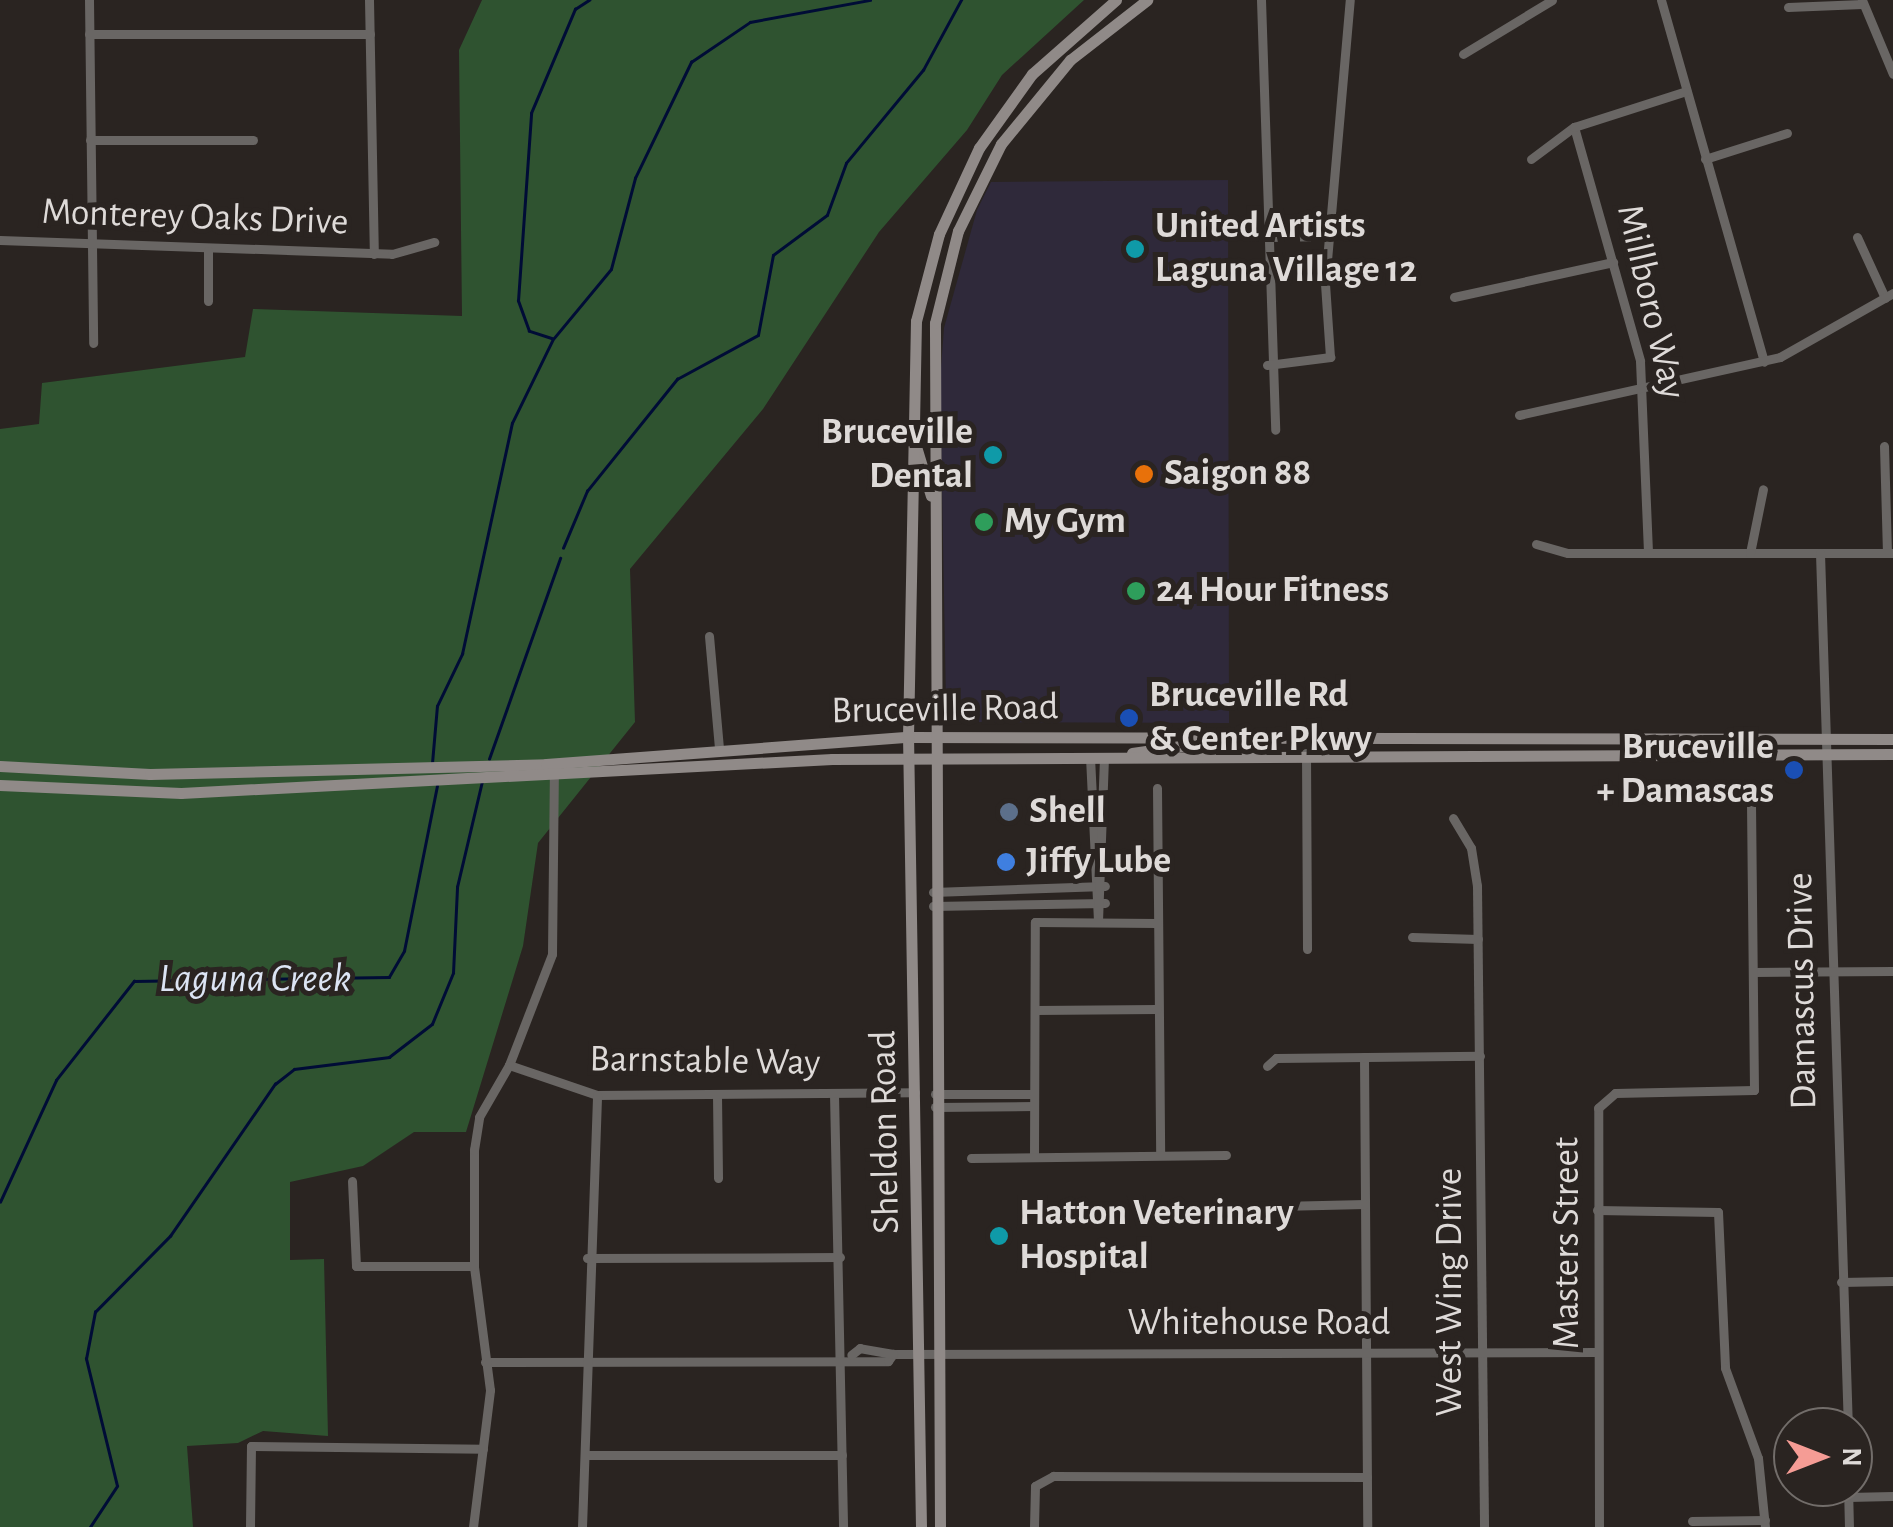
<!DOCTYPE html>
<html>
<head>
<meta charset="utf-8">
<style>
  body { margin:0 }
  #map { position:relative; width:1893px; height:1527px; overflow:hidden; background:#2a2421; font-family:"Alegreya Sans",sans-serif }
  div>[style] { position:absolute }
  .commercial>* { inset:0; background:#2f293a }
  .green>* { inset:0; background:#2f5330 }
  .stream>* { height:2.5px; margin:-1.25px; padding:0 1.25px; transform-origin:1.25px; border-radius:1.25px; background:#000c36 }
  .minor>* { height:9px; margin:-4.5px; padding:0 4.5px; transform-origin:4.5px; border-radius:4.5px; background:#696664 }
  .secondary>* { height:11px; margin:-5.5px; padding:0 5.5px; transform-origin:5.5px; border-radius:5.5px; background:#908a88 }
  .dots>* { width:28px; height:28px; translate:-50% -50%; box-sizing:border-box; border:5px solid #2a2421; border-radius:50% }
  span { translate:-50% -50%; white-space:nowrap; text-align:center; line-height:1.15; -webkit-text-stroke:10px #2a2421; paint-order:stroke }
  .street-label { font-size:38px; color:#dedad8 }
  .poi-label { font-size:38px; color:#dedad8; font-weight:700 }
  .left { translate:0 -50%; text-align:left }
  .right { translate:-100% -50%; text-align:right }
  .water-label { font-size:40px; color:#dce4f4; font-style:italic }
  .north { position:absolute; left:1773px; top:1407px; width:100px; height:100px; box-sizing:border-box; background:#2a2421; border:2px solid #726d6a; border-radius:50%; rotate:90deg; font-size:28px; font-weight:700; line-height:40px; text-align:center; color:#dedad8 }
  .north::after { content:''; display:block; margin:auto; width:35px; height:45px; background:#f59c95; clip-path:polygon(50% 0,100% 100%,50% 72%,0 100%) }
</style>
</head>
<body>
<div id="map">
  <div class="commercial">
    <div style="clip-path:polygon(1228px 180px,1229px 723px,957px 722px,946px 702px,940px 381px,944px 328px,977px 210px,991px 182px)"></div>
  </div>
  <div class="green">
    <div style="clip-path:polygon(482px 0,1084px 0,1002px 75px,967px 130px,879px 232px,763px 409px,630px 569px,635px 722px,538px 843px,523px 946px,466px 1132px,414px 1132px,363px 1166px,290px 1182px,290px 1260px,324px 1259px,328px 1436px,263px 1431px,238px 1443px,187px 1446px,193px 1527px,0 1527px,0 429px,39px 424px,42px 383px,245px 357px,253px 309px,462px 316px,459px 50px)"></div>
  </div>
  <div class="stream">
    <div style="left:554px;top:338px;width:89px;rotate:-50.4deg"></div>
    <div style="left:611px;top:269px;width:94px;rotate:-75.2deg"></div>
    <div style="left:635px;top:178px;width:129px;rotate:-64.2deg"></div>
    <div style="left:691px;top:62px;width:71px;rotate:-34.1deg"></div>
    <div style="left:750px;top:22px;width:122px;rotate:-10.4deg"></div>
    <div style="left:563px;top:548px;width:62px;rotate:-67.2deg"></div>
    <div style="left:587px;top:491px;width:144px;rotate:-51.2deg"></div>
    <div style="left:677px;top:379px;width:92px;rotate:-28.5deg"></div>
    <div style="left:758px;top:335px;width:81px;rotate:-79.4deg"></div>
    <div style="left:773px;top:255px;width:67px;rotate:-36.5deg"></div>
    <div style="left:827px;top:215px;width:55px;rotate:-69.9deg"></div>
    <div style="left:846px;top:163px;width:121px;rotate:-50.4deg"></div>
    <div style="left:923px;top:70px;width:80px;rotate:-61.5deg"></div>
    <div style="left:489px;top:759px;width:213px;rotate:-70.5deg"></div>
    <div style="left:432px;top:763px;width:57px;rotate:-85deg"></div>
    <div style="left:437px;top:706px;width:58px;rotate:-64.3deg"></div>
    <div style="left:462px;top:654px;width:236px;rotate:-77.8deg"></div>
    <div style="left:512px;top:423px;width:93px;rotate:-64deg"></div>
    <div style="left:553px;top:339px;width:25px;rotate:-162deg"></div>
    <div style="left:529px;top:331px;width:32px;rotate:-110deg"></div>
    <div style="left:518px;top:301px;width:188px;rotate:-86deg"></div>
    <div style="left:531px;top:113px;width:113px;rotate:-67.1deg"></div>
    <div style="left:575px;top:9px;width:17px;rotate:-33deg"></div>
    <div style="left:0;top:1202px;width:134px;rotate:-65.3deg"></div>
    <div style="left:56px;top:1080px;width:126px;rotate:-51.8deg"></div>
    <div style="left:134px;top:981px;width:255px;rotate:-0.9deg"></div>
    <div style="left:389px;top:977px;width:30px;rotate:-60deg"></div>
    <div style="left:404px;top:951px;width:168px;rotate:-78.7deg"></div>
    <div style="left:90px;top:1527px;width:49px;rotate:-56.6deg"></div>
    <div style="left:117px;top:1486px;width:131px;rotate:-103.7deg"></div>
    <div style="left:86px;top:1359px;width:48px;rotate:-79.2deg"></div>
    <div style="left:95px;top:1312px;width:107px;rotate:-45.4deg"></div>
    <div style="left:170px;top:1236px;width:185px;rotate:-55.4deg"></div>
    <div style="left:275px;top:1084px;width:24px;rotate:-38deg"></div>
    <div style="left:294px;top:1069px;width:96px;rotate:-7.2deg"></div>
    <div style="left:389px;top:1057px;width:54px;rotate:-37.5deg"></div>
    <div style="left:432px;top:1024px;width:55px;rotate:-67.6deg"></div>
    <div style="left:453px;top:973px;width:86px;rotate:-87.3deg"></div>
    <div style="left:457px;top:887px;width:109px;rotate:-76.7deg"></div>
  </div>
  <div class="minor">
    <div style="left:89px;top:0;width:343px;rotate:89.3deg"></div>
    <div style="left:369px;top:0;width:254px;rotate:88.9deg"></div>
    <div style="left:1261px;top:0;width:430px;rotate:88.1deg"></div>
    <div style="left:1661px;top:0;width:376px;rotate:74.1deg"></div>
    <div style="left:1862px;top:0;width:80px;rotate:67.3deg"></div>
    <div style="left:1788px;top:7px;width:74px;rotate:-2.3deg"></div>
    <div style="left:89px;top:34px;width:281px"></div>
    <div style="left:1463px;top:54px;width:104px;rotate:-31.2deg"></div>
    <div style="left:1574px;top:127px;width:243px;rotate:74.2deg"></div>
    <div style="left:1640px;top:361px;width:192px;rotate:87.6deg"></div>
    <div style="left:90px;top:140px;width:163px"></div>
    <div style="left:1531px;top:159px;width:54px;rotate:-36.7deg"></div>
    <div style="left:1574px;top:127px;width:118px;rotate:-17.8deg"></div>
    <div style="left:1705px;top:159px;width:86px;rotate:-17.6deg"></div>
    <div style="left:1265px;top:237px;width:64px;rotate:-0.9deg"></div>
    <div style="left:1857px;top:237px;width:67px;rotate:65.3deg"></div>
    <div style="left:0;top:240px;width:392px;rotate:2deg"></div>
    <div style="left:392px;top:254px;width:44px;rotate:-15.9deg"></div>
    <div style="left:208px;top:251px;width:50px;rotate:90deg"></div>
    <div style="left:1454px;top:297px;width:163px;rotate:-12.4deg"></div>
    <div style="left:1267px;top:365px;width:64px;rotate:-7.2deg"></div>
    <div style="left:1330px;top:357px;width:74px;rotate:-93.9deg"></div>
    <div style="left:1325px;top:283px;width:284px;rotate:-85deg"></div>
    <div style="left:1519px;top:415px;width:267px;rotate:-12.5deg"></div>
    <div style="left:1780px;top:357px;width:130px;rotate:-29.5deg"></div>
    <div style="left:1884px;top:446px;width:107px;rotate:88.4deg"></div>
    <div style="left:1536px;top:544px;width:33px;rotate:16deg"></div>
    <div style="left:1568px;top:553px;width:325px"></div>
    <div style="left:1750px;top:553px;width:65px;rotate:-78.5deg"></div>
    <div style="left:1820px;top:553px;width:874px;rotate:88.17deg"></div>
    <div style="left:709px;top:636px;width:113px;rotate:84.9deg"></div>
    <div style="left:1306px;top:753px;width:196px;rotate:89.7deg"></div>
    <div style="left:1090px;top:757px;width:164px;rotate:87.2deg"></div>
    <div style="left:1157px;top:788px;width:367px;rotate:89.5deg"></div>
    <div style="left:1453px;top:818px;width:35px;rotate:59deg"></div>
    <div style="left:1471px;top:848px;width:38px;rotate:81deg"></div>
    <div style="left:1477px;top:886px;width:641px;rotate:89.37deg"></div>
    <div style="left:933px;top:892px;width:172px;rotate:-2deg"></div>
    <div style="left:933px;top:906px;width:172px;rotate:-1deg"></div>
    <div style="left:1098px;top:921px;width:164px;rotate:-87.9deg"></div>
    <div style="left:1412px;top:937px;width:66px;rotate:1.7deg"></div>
    <div style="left:1753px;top:972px;width:140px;rotate:-0.4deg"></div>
    <div style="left:1035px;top:1010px;width:122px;rotate:-0.5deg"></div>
    <div style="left:1364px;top:1057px;width:470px;rotate:89.6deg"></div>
    <div style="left:509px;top:1065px;width:119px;rotate:-68.8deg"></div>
    <div style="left:552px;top:954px;width:177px;rotate:-89.4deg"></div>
    <div style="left:1267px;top:1066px;width:12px;rotate:-42deg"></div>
    <div style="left:1276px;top:1058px;width:204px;rotate:-0.6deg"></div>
    <div style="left:834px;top:1094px;width:433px;rotate:88.8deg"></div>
    <div style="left:935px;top:1094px;width:99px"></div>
    <div style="left:717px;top:1095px;width:83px;rotate:89.3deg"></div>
    <div style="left:935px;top:1107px;width:99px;rotate:-0.6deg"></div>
    <div style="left:1034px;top:1157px;width:235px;rotate:-89.8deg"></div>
    <div style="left:1035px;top:922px;width:122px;rotate:0.5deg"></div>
    <div style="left:971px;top:1158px;width:255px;rotate:-0.7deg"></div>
    <div style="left:352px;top:1181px;width:85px;rotate:87.3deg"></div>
    <div style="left:356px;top:1266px;width:118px"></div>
    <div style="left:1597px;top:1210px;width:121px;rotate:0.9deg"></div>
    <div style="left:1718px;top:1212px;width:156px;rotate:87.4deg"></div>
    <div style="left:1725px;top:1368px;width:96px;rotate:69.9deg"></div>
    <div style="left:1758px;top:1458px;width:69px;rotate:84.2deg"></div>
    <div style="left:1265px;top:1215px;width:17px;rotate:-33deg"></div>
    <div style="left:1279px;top:1206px;width:86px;rotate:-1.3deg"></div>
    <div style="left:587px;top:1258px;width:253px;rotate:-0.2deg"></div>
    <div style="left:1841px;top:1282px;width:52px;rotate:-1.1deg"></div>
    <div style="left:893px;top:1354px;width:705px;rotate:-0.16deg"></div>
    <div style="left:485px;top:1362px;width:403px;rotate:-0.1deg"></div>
    <div style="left:888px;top:1361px;width:9px;rotate:-54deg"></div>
    <div style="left:893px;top:1354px;width:34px;rotate:-170deg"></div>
    <div style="left:860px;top:1348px;width:11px;rotate:142deg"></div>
    <div style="left:586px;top:1455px;width:256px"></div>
    <div style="left:1848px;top:1487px;width:40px;rotate:88.6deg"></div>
    <div style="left:1848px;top:1497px;width:45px;rotate:-1.3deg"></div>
    <div style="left:1692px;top:1521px;width:73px;rotate:-0.8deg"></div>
    <div style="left:250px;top:1527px;width:81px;rotate:-89.3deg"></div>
    <div style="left:251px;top:1446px;width:232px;rotate:0.7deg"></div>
    <div style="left:473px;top:1527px;width:138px;rotate:-82.9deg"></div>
    <div style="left:490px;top:1390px;width:125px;rotate:-97.4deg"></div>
    <div style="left:474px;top:1266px;width:116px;rotate:-90deg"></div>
    <div style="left:474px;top:1150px;width:33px;rotate:-81deg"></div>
    <div style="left:479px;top:1117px;width:60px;rotate:-60deg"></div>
    <div style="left:509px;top:1065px;width:93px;rotate:18.8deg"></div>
    <div style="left:597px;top:1095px;width:318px;rotate:-0.5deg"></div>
    <div style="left:582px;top:1527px;width:432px;rotate:-88deg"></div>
    <div style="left:1034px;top:1527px;width:41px;rotate:-88.6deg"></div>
    <div style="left:1035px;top:1486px;width:21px;rotate:-29deg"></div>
    <div style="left:1053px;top:1476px;width:314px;rotate:0.2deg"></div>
    <div style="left:1599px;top:1527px;width:419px;rotate:-90.1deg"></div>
    <div style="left:1598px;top:1108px;width:23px;rotate:-41deg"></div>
    <div style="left:1615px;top:1093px;width:139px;rotate:-1.2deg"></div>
    <div style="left:1754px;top:1090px;width:284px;rotate:-90.6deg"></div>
  </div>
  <div class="secondary">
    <div style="left:915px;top:443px;width:55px;rotate:73.2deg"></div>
    <div style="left:1132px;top:753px;width:85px;rotate:-8.1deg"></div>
    <div style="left:0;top:766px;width:150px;rotate:3.1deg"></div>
    <div style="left:150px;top:774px;width:396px;rotate:-1.4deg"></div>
    <div style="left:546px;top:764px;width:363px;rotate:-4.3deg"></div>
    <div style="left:908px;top:737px;width:985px;rotate:0.12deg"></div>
    <div style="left:0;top:785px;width:181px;rotate:2.5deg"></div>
    <div style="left:181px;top:793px;width:652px;rotate:-2.99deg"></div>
    <div style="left:832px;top:759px;width:1061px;rotate:-0.27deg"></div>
    <div style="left:921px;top:1527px;width:790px;rotate:-90.94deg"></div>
    <div style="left:908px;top:737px;width:416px;rotate:-88.9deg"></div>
    <div style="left:916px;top:321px;width:90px;rotate:-75.2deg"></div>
    <div style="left:939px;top:234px;width:95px;rotate:-65.1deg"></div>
    <div style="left:979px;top:148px;width:91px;rotate:-54.4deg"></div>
    <div style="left:1032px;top:74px;width:112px;rotate:-41.4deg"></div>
    <div style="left:940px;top:1527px;width:1204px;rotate:-90.24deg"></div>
    <div style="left:935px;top:323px;width:95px;rotate:-76deg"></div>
    <div style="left:958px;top:231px;width:97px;rotate:-63.7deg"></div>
    <div style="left:1001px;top:144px;width:109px;rotate:-50.6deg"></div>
    <div style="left:1070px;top:60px;width:98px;rotate:-37.9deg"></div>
  </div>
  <div class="dots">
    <div style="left:1135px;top:249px;background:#0f9aa8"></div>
    <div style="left:993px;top:455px;background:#0f9aa8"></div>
    <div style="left:1144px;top:474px;background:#e8710a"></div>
    <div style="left:984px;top:522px;background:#2e9e5b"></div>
    <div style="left:1136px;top:591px;background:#2e9e5b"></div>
    <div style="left:1129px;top:718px;background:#1a4fb4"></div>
    <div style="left:1794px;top:770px;background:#1a4fb4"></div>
    <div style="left:1009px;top:812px;background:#5c6f8a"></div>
    <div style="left:1006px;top:862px;background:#3f7fe0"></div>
    <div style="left:999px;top:1236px;background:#0f9aa8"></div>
  </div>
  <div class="street-label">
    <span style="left:195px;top:218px;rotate:2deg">Monterey Oaks Drive</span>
    <span style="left:1650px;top:302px;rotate:77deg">Millboro Way</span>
    <span style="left:945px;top:710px;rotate:-1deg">Bruceville Road</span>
    <span style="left:1803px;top:991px;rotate:-91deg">Damascus Drive</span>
    <span style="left:705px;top:1062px;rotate:1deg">Barnstable Way</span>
    <span style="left:886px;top:1132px;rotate:-91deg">Sheldon Road</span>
    <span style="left:1568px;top:1243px;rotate:-90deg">Masters Street</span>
    <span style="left:1451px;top:1292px;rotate:-90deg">West Wing Drive</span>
    <span style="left:1259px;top:1324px">Whitehouse Road</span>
  </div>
  <div class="poi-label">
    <span class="left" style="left:1155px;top:249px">United Artists<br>Laguna Village 12</span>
    <span class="right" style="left:973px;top:455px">Bruceville<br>Dental</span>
    <span class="left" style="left:1164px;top:474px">Saigon 88</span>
    <span class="left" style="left:1004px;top:522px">My Gym</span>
    <span class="left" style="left:1156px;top:591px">24 Hour Fitness</span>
    <span class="left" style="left:1149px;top:718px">Bruceville Rd<br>&amp; Center Pkwy</span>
    <span class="right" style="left:1774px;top:770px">Bruceville<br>+ Damascas</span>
    <span class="left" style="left:1029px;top:812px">Shell</span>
    <span class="left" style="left:1026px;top:862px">Jiffy Lube</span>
    <span class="left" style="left:1019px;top:1236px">Hatton Veterinary<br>Hospital</span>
  </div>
  <div class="water-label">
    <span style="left:255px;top:979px">Laguna Creek</span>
  </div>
  <div class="north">N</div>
</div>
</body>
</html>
